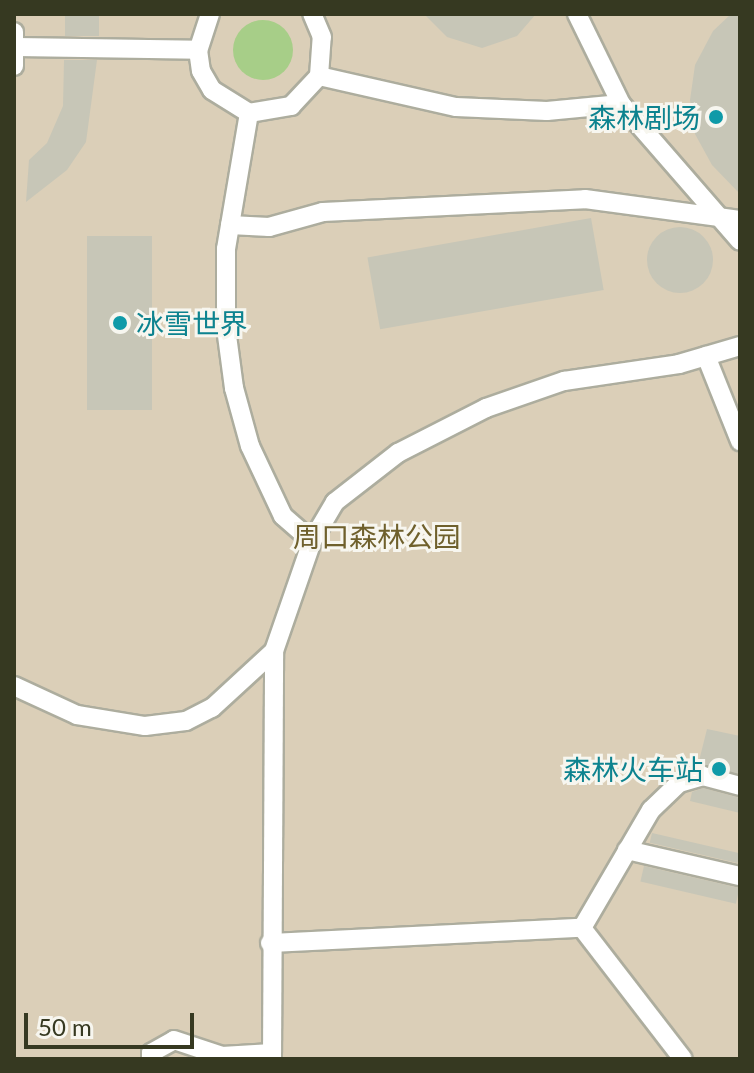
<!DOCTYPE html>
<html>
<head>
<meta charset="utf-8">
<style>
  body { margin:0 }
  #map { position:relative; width:754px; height:1073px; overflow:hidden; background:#eae9df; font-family:Lato,"Noto Sans SC",sans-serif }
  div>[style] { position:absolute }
  .green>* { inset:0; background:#dbcfb8; transform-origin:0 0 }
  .water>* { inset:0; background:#a7ce88 }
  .round { border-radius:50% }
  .building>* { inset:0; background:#c7c6b7; transform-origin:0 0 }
  .roads { filter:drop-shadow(2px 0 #adad9e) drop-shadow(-2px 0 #adad9e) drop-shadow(0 2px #adad9e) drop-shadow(0 -2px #adad9e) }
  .minor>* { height:18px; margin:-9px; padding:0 9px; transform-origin:9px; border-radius:9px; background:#fff }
  .dots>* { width:22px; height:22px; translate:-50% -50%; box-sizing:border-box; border:4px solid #f7f6ef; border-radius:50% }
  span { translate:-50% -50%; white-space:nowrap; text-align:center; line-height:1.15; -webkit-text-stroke:6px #f7f6ef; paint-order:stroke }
  .culture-label { font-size:28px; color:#0d838f }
  .right { translate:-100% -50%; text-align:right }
  .left { translate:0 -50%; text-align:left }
  .park-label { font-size:28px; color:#6f602c }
  .frame { position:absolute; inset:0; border:16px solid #363921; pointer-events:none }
  .scale { position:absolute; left:24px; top:1013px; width:170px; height:36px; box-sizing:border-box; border:4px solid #363921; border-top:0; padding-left:10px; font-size:24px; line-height:28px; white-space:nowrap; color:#363921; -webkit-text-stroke:6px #f7f6ef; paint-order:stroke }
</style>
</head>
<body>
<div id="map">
  <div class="green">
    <div style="left:14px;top:14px;width:726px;height:1045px"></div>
  </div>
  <div class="water">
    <div class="round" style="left:233px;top:20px;width:60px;height:60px"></div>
  </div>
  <div class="building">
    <div style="left:65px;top:14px;width:34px;height:22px"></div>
    <div style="clip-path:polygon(424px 14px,536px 14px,517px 36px,482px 48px,447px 37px)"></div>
    <div style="clip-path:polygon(731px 14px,740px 14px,740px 194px,712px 165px,695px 134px,690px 100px,695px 65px,713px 31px)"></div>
    <div style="clip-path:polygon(64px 60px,97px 60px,86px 142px,67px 170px,26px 202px,29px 160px,47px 143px,63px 106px)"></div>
    <div style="left:591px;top:218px;width:73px;height:227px;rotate:80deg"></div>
    <div class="round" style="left:647px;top:227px;width:66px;height:66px"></div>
    <div style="left:87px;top:236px;width:65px;height:174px"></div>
    <div style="clip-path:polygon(707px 729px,740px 736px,740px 774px,698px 765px)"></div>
    <div style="clip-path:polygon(703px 788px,740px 798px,740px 813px,690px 801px,692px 792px)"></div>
    <div style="left:652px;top:833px;width:90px;height:10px;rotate:13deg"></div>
    <div style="left:644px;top:866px;width:98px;height:16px;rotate:13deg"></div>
  </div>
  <div class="roads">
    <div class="minor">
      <div style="left:210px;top:14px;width:38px;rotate:108deg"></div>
      <div style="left:198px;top:50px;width:21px;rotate:82deg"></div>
      <div style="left:201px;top:71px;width:22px;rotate:60deg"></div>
      <div style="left:212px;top:90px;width:44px;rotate:31.9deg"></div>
      <div style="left:249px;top:113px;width:43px;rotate:-9.5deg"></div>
      <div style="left:291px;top:106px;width:41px;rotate:-47deg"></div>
      <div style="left:319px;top:76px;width:39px;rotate:-86deg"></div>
      <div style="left:322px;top:37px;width:25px;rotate:-113deg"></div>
      <div style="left:577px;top:14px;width:100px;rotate:63.9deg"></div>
      <div style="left:621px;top:104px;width:181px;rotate:49deg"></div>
      <div style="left:14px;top:32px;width:34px;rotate:90deg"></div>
      <div style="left:17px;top:47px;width:181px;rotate:0.9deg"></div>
      <div style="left:319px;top:76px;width:140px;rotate:12.8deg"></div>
      <div style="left:456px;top:107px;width:91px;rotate:2.5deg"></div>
      <div style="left:547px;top:111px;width:74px;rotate:-5.4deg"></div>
      <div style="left:249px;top:113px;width:138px;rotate:99.6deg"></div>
      <div style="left:226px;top:249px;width:79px;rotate:90deg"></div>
      <div style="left:226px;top:328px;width:61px;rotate:82.4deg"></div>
      <div style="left:234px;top:388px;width:60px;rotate:74.6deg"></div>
      <div style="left:250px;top:446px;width:77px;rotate:64.8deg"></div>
      <div style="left:283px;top:516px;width:38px;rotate:41deg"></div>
      <div style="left:230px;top:225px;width:39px;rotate:3deg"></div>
      <div style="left:269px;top:227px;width:56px;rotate:-15.5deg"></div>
      <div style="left:323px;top:212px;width:262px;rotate:-2.8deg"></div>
      <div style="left:585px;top:199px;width:156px;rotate:7.7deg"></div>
      <div style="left:706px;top:356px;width:92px;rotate:68.2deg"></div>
      <div style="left:14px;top:686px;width:69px;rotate:24.7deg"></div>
      <div style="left:77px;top:715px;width:69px;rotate:9.2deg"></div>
      <div style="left:145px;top:726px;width:41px;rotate:-7deg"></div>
      <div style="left:186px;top:721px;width:29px;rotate:-27deg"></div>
      <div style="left:212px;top:708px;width:84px;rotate:-42.6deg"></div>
      <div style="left:627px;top:850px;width:116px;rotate:13deg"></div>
      <div style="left:582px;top:928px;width:165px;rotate:52.4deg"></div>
      <div style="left:270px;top:943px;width:312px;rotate:-2.8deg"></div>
      <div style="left:582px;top:928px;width:137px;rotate:-59.7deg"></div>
      <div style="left:651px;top:810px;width:39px;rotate:-44deg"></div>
      <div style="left:679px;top:783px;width:25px;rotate:-16deg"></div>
      <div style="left:703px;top:776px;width:38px;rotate:15deg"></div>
      <div style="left:151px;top:1059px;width:6px;rotate:-90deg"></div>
      <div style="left:151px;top:1053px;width:26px;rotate:-29deg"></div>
      <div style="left:174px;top:1040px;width:51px;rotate:18.4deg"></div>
      <div style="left:222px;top:1056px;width:50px;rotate:-3.4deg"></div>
      <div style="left:272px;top:1059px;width:408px;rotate:-89.7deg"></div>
      <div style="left:274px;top:651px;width:116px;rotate:-70.9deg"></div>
      <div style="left:312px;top:541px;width:45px;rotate:-59.5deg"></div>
      <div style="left:335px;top:502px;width:80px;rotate:-37.9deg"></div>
      <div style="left:398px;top:453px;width:99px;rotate:-27.1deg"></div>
      <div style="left:486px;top:408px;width:83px;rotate:-19.1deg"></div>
      <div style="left:564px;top:381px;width:116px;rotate:-8.4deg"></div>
      <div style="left:679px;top:364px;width:64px;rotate:-16.4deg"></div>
    </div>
  </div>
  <div class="dots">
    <div style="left:716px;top:117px;background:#0f9aa8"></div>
    <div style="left:120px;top:323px;background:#0f9aa8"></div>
    <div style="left:719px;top:769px;background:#0f9aa8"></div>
  </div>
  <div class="culture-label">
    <span class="right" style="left:700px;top:117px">森林剧场</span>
    <span class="left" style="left:136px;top:323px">冰雪世界</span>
    <span class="right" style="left:703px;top:769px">森林火车站</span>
  </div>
  <div class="park-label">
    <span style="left:377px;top:536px">周口森林公园</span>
  </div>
  <div class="frame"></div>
  <div class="scale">50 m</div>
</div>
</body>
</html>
